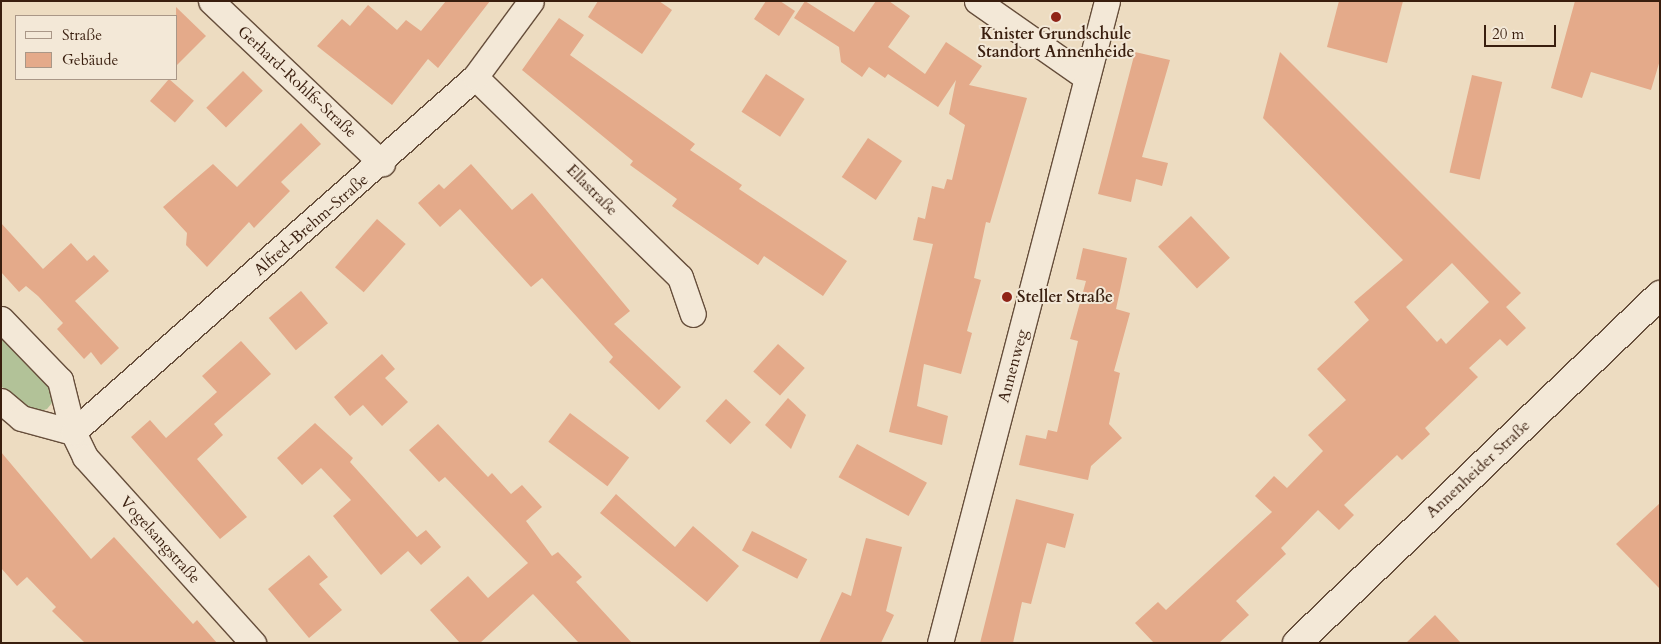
<!DOCTYPE html>
<html>
<head>
<meta charset="utf-8">
<style>
  body { margin:0 }
  #map { position:relative; width:1661px; height:644px; overflow:hidden; background:#eddcc1; font-family:Cardo,serif }
  div>[style] { position:absolute }
  .green>* { inset:0; background:#b2c298 }
  .building>* { inset:0; background:#e4aa8a; transform-origin:0 0 }
  .roads { filter:drop-shadow(1px 0 #664e3b) drop-shadow(-1px 0 #664e3b) drop-shadow(0 1px #664e3b) drop-shadow(0 -1px #664e3b) }
  .minor>* { height:25px; margin:-12.5px; padding:0 12.5px; transform-origin:12.5px; border-radius:12.5px; background:#f3e8d7 }
  .tertiary>* { height:28px; margin:-14px; padding:0 14px; transform-origin:14px; border-radius:14px; background:#f3e8d7 }
  .dots>* { width:14px; height:14px; translate:-50% -50%; box-sizing:border-box; border:2px solid #f3e8d7; border-radius:50% }
  span { translate:-50% -50%; white-space:nowrap; text-align:center; line-height:1.15; -webkit-text-stroke:4px #f3e8d7; paint-order:stroke }
  .poi-label { font-size:16px; color:#391e0e; font-weight:700 }
  .left { translate:0 -50%; text-align:left }
  .street-label { font-size:16px; color:#391e0e }
  .frame { position:absolute; inset:0; border:2px solid #391e0e; pointer-events:none }
  .legend { position:absolute; left:15px; top:15px; width:162px; height:65px; box-sizing:border-box; background:#f3e8d7; border:1px solid #a99787; margin:0; padding:6px 9px; list-style:none; font-size:15px; color:#391e0e }
  .legend li { display:flex; align-items:center; gap:10px; height:25px }
  .legend b { width:25px; border:1px solid #a99787 }
  .scale { position:absolute; left:1484px; top:25px; width:72px; height:22px; box-sizing:border-box; border:2px solid #391e0e; border-top:0; padding-left:6px; font-size:15px; line-height:18px; white-space:nowrap; color:#391e0e; -webkit-text-stroke:4px #f3e8d7; paint-order:stroke }
</style>
</head>
<body>
<div id="map">
  <div class="green">
    <div style="clip-path:polygon(1px 331px,53px 386px,56px 398px,47px 409px,37px 412px,24px 406px,1px 386px)"></div>
  </div>
  <div class="building">
    <div style="clip-path:polygon(446px 1px,490px 1px,438px 68px,428px 59px,392px 105px,317px 46px,342px 19px,350px 26px,368px 5px,397px 30px,406px 20px,421px 31px)"></div>
    <div style="clip-path:polygon(598px 1px,659px 1px,672px 10px,642px 54px,588px 17px)"></div>
    <div style="clip-path:polygon(766px 1px,780px 1px,795px 11px,779px 36px,754px 19px)"></div>
    <div style="clip-path:polygon(805px 1px,854px 32px,876px 1px,889px 1px,910px 16px,888px 47px,925px 74px,946px 42px,982px 66px,969px 85px,1027px 98px,990px 223px,986px 222px,974px 278px,981px 280px,967px 331px,972px 333px,961px 374px,924px 364px,917px 406px,948px 416px,942px 445px,889px 432px,933px 244px,913px 240px,918px 217px,925px 219px,932px 186px,944px 189px,947px 179px,952px 180px,965px 125px,949px 114px,956px 80px,938px 107px,888px 74px,885px 78px,869px 67px,862px 77px,841px 62px,839px 47px,794px 18px)"></div>
    <div style="clip-path:polygon(1339px 1px,1403px 1px,1387px 63px,1327px 47px)"></div>
    <div style="clip-path:polygon(1575px 1px,1660px 1px,1660px 60px,1651px 90px,1591px 72px,1582px 98px,1551px 88px)"></div>
    <div style="clip-path:polygon(176px 7px,206px 36px,176px 66px)"></div>
    <div style="clip-path:polygon(559px 18px,584px 35px,570px 55px,695px 144px,690px 150px,742px 185px,739px 189px,847px 261px,823px 296px,764px 256px,758px 265px,672px 206px,677px 199px,630px 165px,633px 161px,522px 70px)"></div>
    <div style="clip-path:polygon(1135px 52px,1170px 60px,1142px 157px,1168px 163px,1162px 186px,1136px 179px,1131px 202px,1098px 194px)"></div>
    <div style="clip-path:polygon(evenodd,1280px 52px,1521px 293px,1506px 307px,1526px 328px,1507px 346px,1500px 339px,1469px 368px,1478px 377px,1425px 428px,1430px 434px,1402px 460px,1397px 455px,1344px 505px,1354px 515px,1339px 530px,1318px 510px,1281px 548px,1286px 554px,1236px 601px,1249px 615px,1219px 643px,1154px 643px,1135px 623px,1158px 602px,1166px 610px,1272px 512px,1255px 496px,1274px 476px,1287px 488px,1323px 451px,1308px 435px,1346px 400px,1317px 369px,1369px 320px,1354px 302px,1403px 260px,1263px 118px,1280px 52px,1452px 263px,1489px 302px,1446px 344px,1441px 338px,1437px 342px,1406px 307px,1452px 263px)"></div>
    <div style="left:243px;top:71px;width:28px;height:52px;rotate:45deg"></div>
    <div style="left:766px;top:74px;width:46px;height:45px;rotate:33deg"></div>
    <div style="left:1472px;top:75px;width:31px;height:100px;rotate:13deg"></div>
    <div style="left:169px;top:79px;width:33px;height:29px;rotate:41deg"></div>
    <div style="clip-path:polygon(301px 123px,321px 144px,281px 182px,290px 191px,254px 228px,249px 222px,207px 267px,186px 245px,187px 233px,163px 207px,213px 164px,237px 187px)"></div>
    <div style="left:868px;top:138px;width:41px;height:47px;rotate:34deg"></div>
    <div style="clip-path:polygon(471px 164px,512px 210px,532px 193px,630px 311px,614px 324px,681px 387px,659px 410px,609px 362px,613px 357px,542px 278px,531px 287px,460px 209px,440px 227px,418px 203px,439px 184px,444px 189px)"></div>
    <div style="left:1191px;top:216px;width:57px;height:45px;rotate:47deg"></div>
    <div style="left:377px;top:219px;width:38px;height:64px;rotate:41deg"></div>
    <div style="clip-path:polygon(1px 223px,43px 269px,71px 243px,87px 261px,94px 255px,109px 271px,75px 301px,119px 348px,101px 365px,91px 352px,84px 359px,57px 329px,63px 323px,38px 296px,26px 286px,19px 292px,1px 272px)"></div>
    <div style="clip-path:polygon(1083px 248px,1127px 258px,1116px 309px,1130px 313px,1114px 371px,1120px 373px,1109px 424px,1122px 438px,1091px 466px,1088px 480px,1019px 465px,1026px 435px,1046px 439px,1048px 430px,1057px 432px,1078px 341px,1070px 339px,1086px 281px,1076px 279px)"></div>
    <div style="left:301px;top:291px;width:42px;height:42px;rotate:50deg"></div>
    <div style="clip-path:polygon(241px 341px,271px 374px,214px 424px,223px 435px,197px 459px,247px 517px,220px 539px,131px 437px,150px 420px,166px 438px,217px 392px,202px 376px)"></div>
    <div style="left:778px;top:344px;width:36px;height:37px;rotate:42deg"></div>
    <div style="clip-path:polygon(382px 354px,395px 369px,385px 378px,408px 402px,382px 426px,363px 405px,350px 416px,334px 397px)"></div>
    <div style="clip-path:polygon(788px 398px,806px 415px,791px 449px,765px 425px)"></div>
    <div style="left:726px;top:399px;width:34px;height:30px;rotate:43deg"></div>
    <div style="left:570px;top:413px;width:74px;height:36px;rotate:37deg"></div>
    <div style="clip-path:polygon(315px 423px,353px 458px,350px 462px,417px 537px,426px 530px,441px 547px,421px 565px,408px 551px,381px 575px,333px 516px,351px 500px,321px 468px,302px 485px,277px 458px)"></div>
    <div style="clip-path:polygon(438px 424px,488px 477px,492px 473px,511px 494px,522px 485px,542px 507px,526px 521px,552px 556px,558px 552px,582px 577px,576px 582px,632px 643px,579px 643px,533px 594px,480px 643px,460px 643px,430px 610px,468px 576px,488px 598px,528px 563px,445px 477px,439px 482px,409px 450px)"></div>
    <div style="left:857px;top:444px;width:80px;height:38px;rotate:29deg"></div>
    <div style="clip-path:polygon(1px 452px,91px 559px,114px 537px,193px 624px,197px 620px,217px 643px,85px 643px,52px 611px,56px 607px,27px 577px,17px 586px,1px 568px)"></div>
    <div style="clip-path:polygon(616px 494px,675px 547px,693px 526px,739px 566px,707px 602px,600px 513px)"></div>
    <div style="clip-path:polygon(1016px 499px,1074px 514px,1065px 548px,1047px 543px,1031px 604px,1022px 602px,1013px 643px,980px 643px)"></div>
    <div style="clip-path:polygon(1660px 503px,1660px 589px,1616px 544px)"></div>
    <div style="left:752px;top:531px;width:62px;height:22px;rotate:27deg"></div>
    <div style="clip-path:polygon(866px 538px,902px 547px,886px 611px,894px 615px,881px 643px,819px 643px,842px 592px,851px 596px)"></div>
    <div style="clip-path:polygon(309px 555px,328px 577px,319px 584px,342px 610px,309px 638px,268px 589px)"></div>
    <div style="clip-path:polygon(1435px 615px,1461px 643px,1406px 643px)"></div>
  </div>
  <div class="roads">
    <div class="minor">
      <div style="left:211px;top:1px;width:236px;rotate:43.5deg"></div>
      <div style="left:977px;top:1px;width:134px;rotate:35deg"></div>
      <div style="left:475px;top:77px;width:286px;rotate:44.3deg"></div>
      <div style="left:680px;top:277px;width:39px;rotate:71deg"></div>
      <div style="left:1px;top:319px;width:85px;rotate:46deg"></div>
      <div style="left:60px;top:380px;width:54px;rotate:76deg"></div>
      <div style="left:73px;top:432px;width:28px;rotate:64deg"></div>
      <div style="left:85px;top:457px;width:251px;rotate:47.9deg"></div>
      <div style="left:1px;top:401px;width:26px;rotate:40deg"></div>
      <div style="left:21px;top:418px;width:54px;rotate:15.1deg"></div>
      <div style="left:73px;top:432px;width:536px;rotate:-41.45deg"></div>
      <div style="left:475px;top:77px;width:94px;rotate:-53.6deg"></div>
      <div style="left:940px;top:643px;width:663px;rotate:-75.42deg"></div>
    </div>
    <div class="tertiary">
      <div style="left:1297px;top:643px;width:503px;rotate:-43.79deg"></div>
    </div>
  </div>
  <div class="dots">
    <div style="left:1056px;top:17px;background:#8f2418"></div>
    <div style="left:1007px;top:297px;background:#8f2418"></div>
  </div>
  <div class="poi-label">
    <span style="left:1056px;top:43px">Knister Grundschule<br>Standort Annenheide</span>
    <span class="left" style="left:1017px;top:297px">Steller Straße</span>
  </div>
  <div class="street-label">
    <span style="left:297px;top:82px;rotate:43deg">Gerhard-Rohlfs-Straße</span>
    <span style="left:592px;top:190px;rotate:45deg">Ellastraße</span>
    <span style="left:311px;top:225px;rotate:-41deg">Alfred-Brehm-Straße</span>
    <span style="left:1013px;top:366px;rotate:-75deg">Annenweg</span>
    <span style="left:1478px;top:469px;rotate:-43deg">Annenheider Straße</span>
    <span style="left:160px;top:540px;rotate:48deg">Vogelsangstraße</span>
  </div>
  <div class="frame"></div>
  <ul class="legend">
  <li><b style="height:6px;background:#f3e8d7"></b>Straße</li>
  <li><b style="height:14px;background:#e4aa8a"></b>Gebäude</li>
  </ul>
  <div class="scale">20 m</div>
</div>
</body>
</html>
